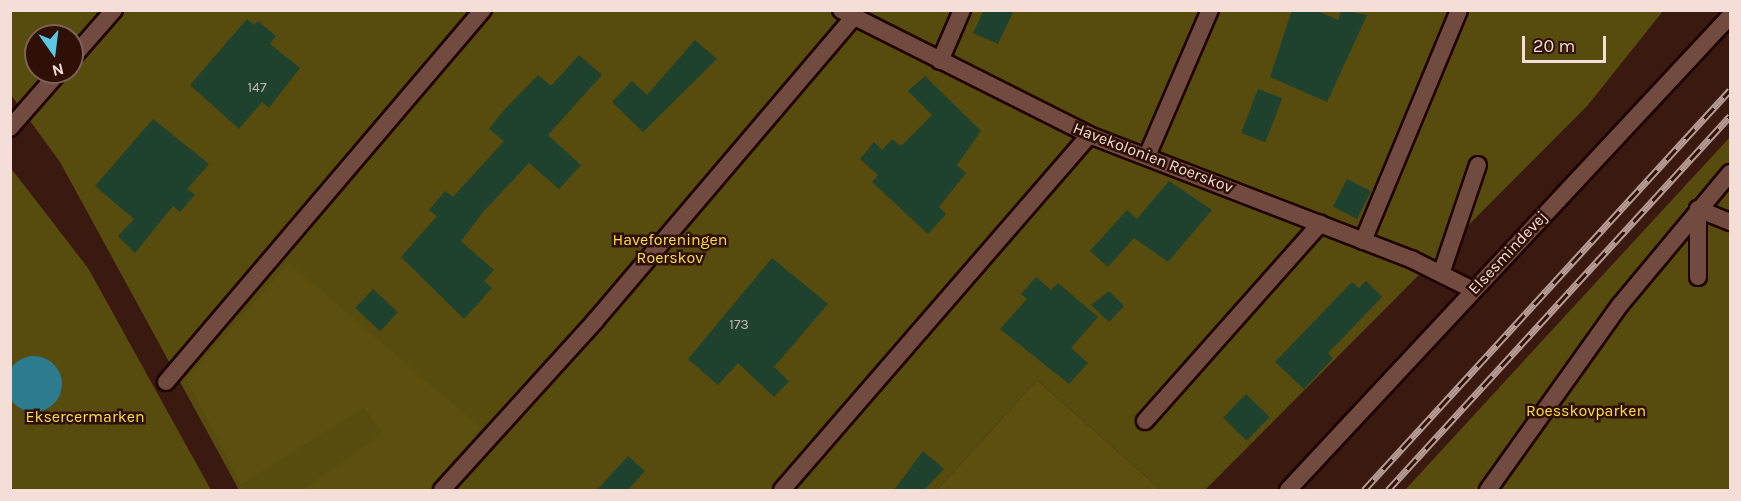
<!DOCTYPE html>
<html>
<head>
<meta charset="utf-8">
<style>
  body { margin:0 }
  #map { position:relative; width:1741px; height:501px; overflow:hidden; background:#3a1910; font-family:Karla,sans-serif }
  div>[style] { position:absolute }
  .green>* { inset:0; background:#574b0e }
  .forest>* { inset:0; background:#5c4f10 }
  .water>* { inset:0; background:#2c7b8e }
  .round { border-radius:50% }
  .building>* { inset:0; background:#1f422f; transform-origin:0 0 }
  .roads { filter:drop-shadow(2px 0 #1f0300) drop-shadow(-2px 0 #1f0300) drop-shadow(0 2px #1f0300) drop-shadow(0 -2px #1f0300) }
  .service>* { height:16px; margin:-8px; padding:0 8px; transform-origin:8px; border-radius:8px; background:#714b40 }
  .minor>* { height:16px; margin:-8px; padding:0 8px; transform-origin:8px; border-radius:8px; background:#714b40 }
  .rail>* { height:7px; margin-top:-3.5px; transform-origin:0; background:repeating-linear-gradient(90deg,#2f1007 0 14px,#b79c95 0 28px); box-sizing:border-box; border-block:2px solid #b79c95 }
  span { translate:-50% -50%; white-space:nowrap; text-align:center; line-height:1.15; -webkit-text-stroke:5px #2f1007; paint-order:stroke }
  .number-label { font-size:14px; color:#c0b7ad }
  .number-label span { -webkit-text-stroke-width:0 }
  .street-label { font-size:16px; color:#f5ded7 }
  .park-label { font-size:16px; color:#fddf47 }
  .frame { position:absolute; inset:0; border:12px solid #f5ded7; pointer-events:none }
  .north { position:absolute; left:24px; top:24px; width:60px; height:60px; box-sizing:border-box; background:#2f1007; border:2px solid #7e625a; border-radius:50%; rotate:166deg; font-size:16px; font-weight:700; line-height:24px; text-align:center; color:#f5ded7 }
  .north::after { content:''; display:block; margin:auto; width:21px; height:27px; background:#59c8e5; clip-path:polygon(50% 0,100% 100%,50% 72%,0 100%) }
  .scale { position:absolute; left:1522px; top:36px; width:84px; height:27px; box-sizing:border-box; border:3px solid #f5ded7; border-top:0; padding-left:8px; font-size:18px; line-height:21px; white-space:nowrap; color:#f5ded7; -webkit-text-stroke:4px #2f1007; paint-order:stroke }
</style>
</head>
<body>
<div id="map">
  <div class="green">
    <div style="clip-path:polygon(evenodd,10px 11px,1663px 11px,1588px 105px,1205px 490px,1161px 490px,1037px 380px,937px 490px,239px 490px,60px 162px,11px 95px,10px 11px,36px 36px,72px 36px,72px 72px,36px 72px,36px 36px)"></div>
    <div style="clip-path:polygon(1730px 137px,1730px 490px,1405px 490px,1565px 316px)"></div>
    <div style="clip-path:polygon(10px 167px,88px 268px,211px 490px,11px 490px)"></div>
  </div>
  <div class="forest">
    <div style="clip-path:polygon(289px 263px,481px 428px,428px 490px,303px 490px,382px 433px,364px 408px,241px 485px,186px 379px)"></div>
    <div style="clip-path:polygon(1037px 380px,1161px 490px,937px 490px)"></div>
  </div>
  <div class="water">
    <div class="round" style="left:6px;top:356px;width:56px;height:56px"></div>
  </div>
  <div class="building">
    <div style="clip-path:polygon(984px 10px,1014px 10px,998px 44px,973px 33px)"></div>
    <div style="clip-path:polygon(1292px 10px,1315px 10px,1338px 20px,1342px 10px,1367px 15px,1327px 102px,1270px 77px)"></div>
    <div style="clip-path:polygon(247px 19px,254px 25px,258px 21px,276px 36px,270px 44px,300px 68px,269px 108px,262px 102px,239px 129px,190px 85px)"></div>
    <div style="clip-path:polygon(695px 40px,717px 59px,643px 132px,612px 102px,632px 81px,647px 95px)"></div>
    <div style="clip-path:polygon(579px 55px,602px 75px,548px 135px,581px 165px,559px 189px,529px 163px,484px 211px,461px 241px,494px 270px,484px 281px,492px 288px,464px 319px,401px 257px,437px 216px,429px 210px,445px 191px,453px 197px,504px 141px,489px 129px,504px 110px,538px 75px,551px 86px)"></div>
    <div style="clip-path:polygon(925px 76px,981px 131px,957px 165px,966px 173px,939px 207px,946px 214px,928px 234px,872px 182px,878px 175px,860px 159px,874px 142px,882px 150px,892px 139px,901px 146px,932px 115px,908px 91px)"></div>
    <div style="left:1258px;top:89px;width:26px;height:47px;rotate:21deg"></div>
    <div style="clip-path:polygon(153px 119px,209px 164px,187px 189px,195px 195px,180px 212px,173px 206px,135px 253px,118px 236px,134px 219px,95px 186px)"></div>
    <div style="left:1347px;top:179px;width:27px;height:31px;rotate:27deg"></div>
    <div style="clip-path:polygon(1169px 181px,1212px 210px,1168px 262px,1134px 238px,1108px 267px,1090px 251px,1127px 210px,1137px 219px)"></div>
    <div style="clip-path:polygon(772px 258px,828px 304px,774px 367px,789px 381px,774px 397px,738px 363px,718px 385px,688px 359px)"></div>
    <div style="clip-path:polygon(1036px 277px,1051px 290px,1058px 283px,1098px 317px,1071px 348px,1088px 363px,1069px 384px,1000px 329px,1027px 299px,1021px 294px)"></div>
    <div style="clip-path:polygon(1366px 281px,1382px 297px,1328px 353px,1333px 358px,1304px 389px,1275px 362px,1352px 282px,1359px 288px)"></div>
    <div style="left:373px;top:289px;width:34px;height:26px;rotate:43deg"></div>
    <div style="clip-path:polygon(1109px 291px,1124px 306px,1109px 322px,1091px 305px)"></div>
    <div style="left:1246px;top:394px;width:33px;height:33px;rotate:44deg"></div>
    <div style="clip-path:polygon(923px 451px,944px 469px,924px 490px,894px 490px)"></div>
    <div style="clip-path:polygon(628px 456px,645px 471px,628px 490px,597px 490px)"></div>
  </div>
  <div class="roads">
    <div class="service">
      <div style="left:841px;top:10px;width:278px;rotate:26.7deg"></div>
      <div style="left:1089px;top:135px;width:345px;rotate:21.1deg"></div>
      <div style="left:1411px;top:259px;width:69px;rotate:26.6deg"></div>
      <div style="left:72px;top:58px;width:64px;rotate:-48.8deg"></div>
      <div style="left:940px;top:61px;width:56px;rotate:-66.7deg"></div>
      <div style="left:10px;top:128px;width:74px;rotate:-48.8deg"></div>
      <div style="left:1147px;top:156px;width:159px;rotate:-66.7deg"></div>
      <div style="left:1363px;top:241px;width:250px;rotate:-67.4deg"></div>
      <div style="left:1441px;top:274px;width:115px;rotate:-71.3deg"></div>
      <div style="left:1698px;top:277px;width:68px;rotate:-90deg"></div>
      <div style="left:1698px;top:209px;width:35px;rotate:22deg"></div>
      <div style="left:166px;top:382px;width:489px;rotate:-49.6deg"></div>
      <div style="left:1145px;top:421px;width:264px;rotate:-48.4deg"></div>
      <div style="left:442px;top:490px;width:228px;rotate:-47.8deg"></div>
      <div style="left:595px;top:321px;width:399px;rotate:-49.6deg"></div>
      <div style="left:782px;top:490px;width:469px;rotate:-49.1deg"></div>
      <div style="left:1488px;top:490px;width:227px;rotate:-54.5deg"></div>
      <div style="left:1620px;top:305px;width:172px;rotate:-50.2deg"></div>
    </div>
    <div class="minor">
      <div style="left:1288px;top:490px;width:648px;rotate:-47deg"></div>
    </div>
  </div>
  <div class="rail">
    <div style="left:1364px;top:490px;width:542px;rotate:-47.54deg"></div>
    <div style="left:1388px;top:490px;width:507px;rotate:-47.56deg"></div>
  </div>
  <div class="number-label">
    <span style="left:257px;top:88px">147</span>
    <span style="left:739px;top:325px">173</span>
  </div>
  <div class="street-label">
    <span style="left:1153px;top:158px;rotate:21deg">Havekolonien Roerskov</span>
    <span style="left:1508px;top:253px;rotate:-47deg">Elsesmindevej</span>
  </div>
  <div class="park-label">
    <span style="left:670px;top:249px">Haveforeningen<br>Roerskov</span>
    <span style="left:1586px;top:411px">Roesskovparken</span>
    <span style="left:85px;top:417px">Eksercermarken</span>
  </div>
  <div class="frame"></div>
  <div class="north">N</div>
  <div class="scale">20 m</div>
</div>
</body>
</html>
